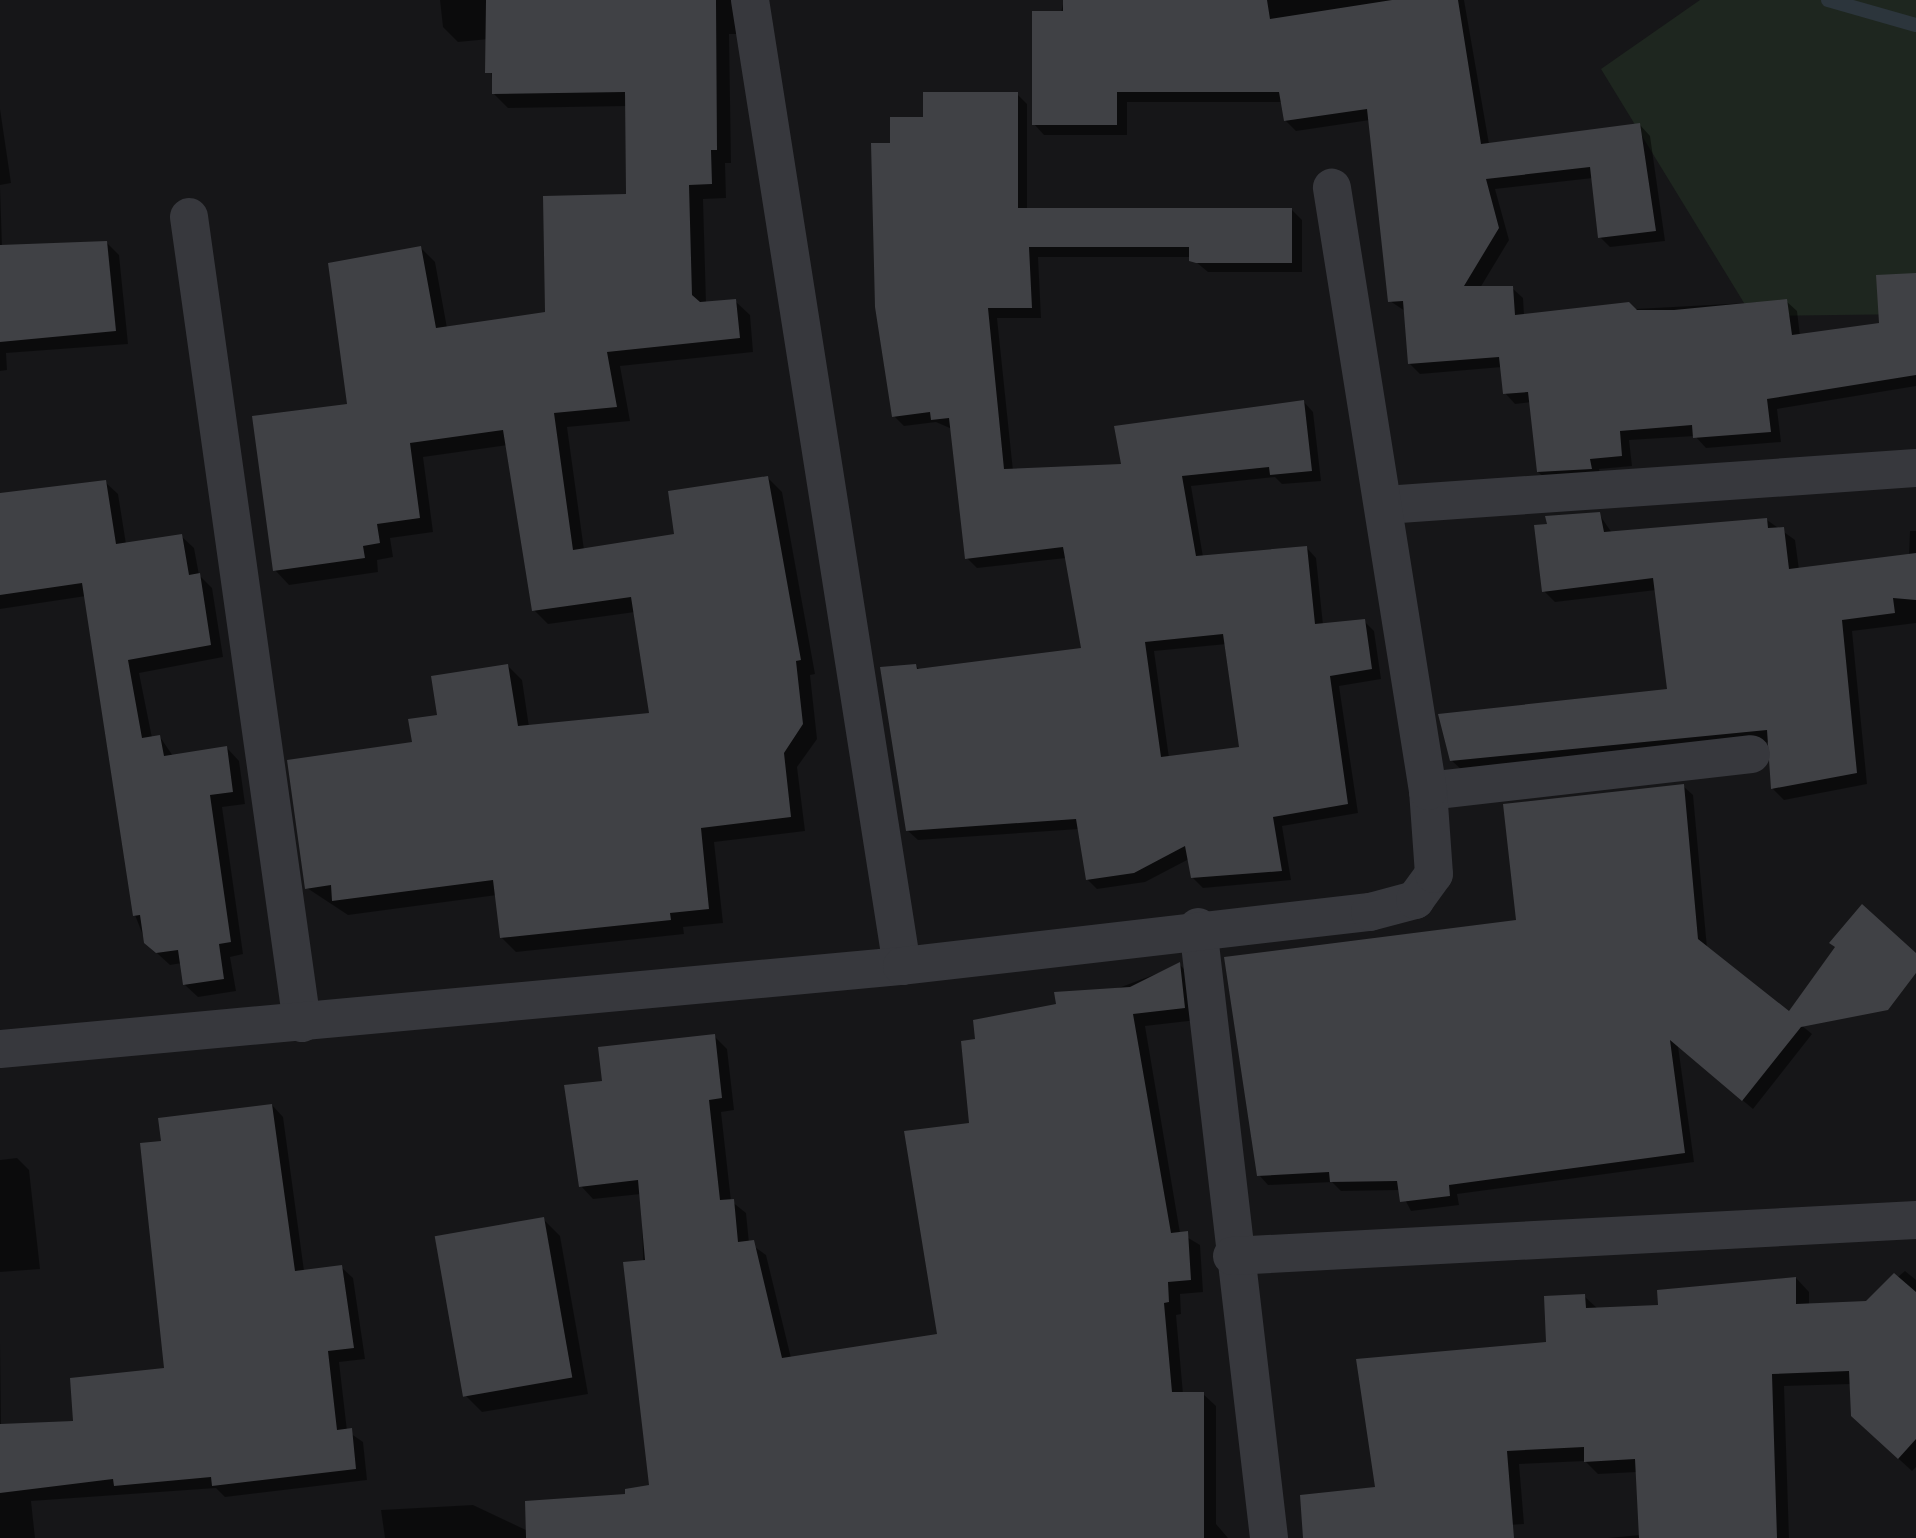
<!DOCTYPE html>
<html>
<head>
<meta charset="utf-8">
<style>
  body { margin:0 }
  #map { position:relative; width:1916px; height:1538px; overflow:hidden; background:#161618; font-family:Rubik,sans-serif }
  div>[style] { position:absolute }
  .green>* { inset:0; background:#1e261f }
  .shadow>* { inset:0; background:#0007 }
  .stream>* { height:14px; margin:-7px; padding:0 7px; transform-origin:7px; border-radius:7px; background:#2c353c }
  .building>* { inset:0; background:#404145; transform-origin:0 0 }
  .minor>* { height:38px; margin:-19px; padding:0 19px; transform-origin:19px; border-radius:19px; background:#37383d }
  span { translate:-50% -50%; white-space:nowrap; text-align:center; line-height:1.15; -webkit-text-stroke:6px #111113; paint-order:stroke }
</style>
</head>
<body>
<div id="map">
  <div class="green">
    <div style="clip-path:polygon(1700px 0,1916px 0,1916px 314px,1752px 316px,1601px 69px)"></div>
  </div>
  <div class="shadow">
    <div style="clip-path:polygon(440px 0,732px 0,737px 34px,729px 34px,731px 163px,725px 163px,726px 198px,703px 199px,706px 303px,735px 301px,750px 315px,753px 352px,620px 366px,630px 421px,567px 427px,584px 550px,676px 535px,768px 478px,782px 492px,815px 674px,810px 675px,817px 739px,797px 767px,805px 831px,714px 842px,723px 923px,683px 927px,684px 934px,516px 952px,501px 937px,497px 895px,348px 915px,307px 888px,414px 744px,439px 716px,508px 666px,522px 680px,529px 727px,651px 714px,635px 612px,548px 624px,534px 610px,508px 445px,423px 457px,433px 532px,390px 538px,393px 557px,377px 560px,378px 572px,289px 585px,275px 570px,420px 247px,435px 262px,447px 328px,547px 313px,628px 196px,627px 106px,508px 108px,493px 93px,489px 39px,458px 42px,443px 27px)"></div>
    <div style="clip-path:polygon(1064px 0,1464px 0,1489px 144px,1640px 125px,1650px 136px,1665px 241px,1610px 247px,1600px 237px,1593px 178px,1495px 189px,1509px 240px,1480px 288px,1512px 288px,1523px 298px,1524px 315px,1786px 301px,1797px 311px,1800px 336px,1881px 324px,1916px 274px,1916px 386px,1777px 409px,1781px 442px,1706px 448px,1695px 436px,1629px 440px,1632px 466px,1599px 469px,1601px 479px,1549px 482px,1538px 472px,1531px 402px,1515px 404px,1505px 393px,1502px 367px,1420px 374px,1409px 363px,1405px 311px,1390px 301px,1370px 120px,1296px 131px,1285px 120px,1283px 102px,1127px 102px,1127px 135px,1044px 135px,1034px 124px)"></div>
    <div style="clip-path:polygon(evenodd,1017px 94px,1027px 104px,1027px 210px,1292px 210px,1302px 220px,1302px 272px,1208px 272px,1190px 257px,1038px 257px,1041px 318px,997px 318px,1013px 471px,1123px 466px,1303px 401px,1313px 412px,1321px 481px,1282px 484px,1275px 477px,1191px 486px,1203px 557px,1306px 547px,1316px 558px,1323px 625px,1364px 621px,1374px 631px,1381px 679px,1339px 686px,1358px 813px,1282px 826px,1291px 880px,1203px 888px,1192px 877px,1189px 859px,1145px 882px,1097px 889px,1087px 879px,1079px 829px,918px 840px,907px 830px,916px 666px,921px 671px,1083px 650px,1066px 558px,977px 568px,967px 558px,952px 429px,936px 422px,904px 426px,894px 416px,891px 145px,925px 119px,1017px 94px,1227px 644px,1241px 749px,1169px 758px,1154px 651px,1227px 644px)"></div>
    <div style="clip-path:polygon(0 109px,11px 183px,0 185px)"></div>
    <div style="clip-path:polygon(0 187px,2px 247px,107px 243px,119px 255px,128px 344px,6px 353px,7px 370px,0 371px)"></div>
    <div style="clip-path:polygon(105px 482px,118px 494px,126px 544px,181px 536px,194px 548px,199px 575px,212px 588px,223px 657px,139px 673px,152px 738px,160px 737px,173px 756px,227px 748px,239px 761px,245px 804px,222px 807px,243px 954px,230px 957px,236px 991px,198px 997px,185px 985px,182px 963px,170px 965px,146px 943px,135px 915px,86px 596px,0 609px,0 495px)"></div>
    <div style="clip-path:polygon(1599px 514px,1612px 533px,1767px 520px,1795px 540px,1799px 570px,1909px 556px,1910px 531px,1916px 531px,1916px 623px,1852px 631px,1867px 784px,1784px 800px,1773px 789px,1770px 742px,1463px 771px,1451px 760px,1669px 691px,1656px 590px,1555px 602px,1544px 591px)"></div>
    <div style="clip-path:polygon(1683px 786px,1693px 795px,1707px 948px,1812px 1034px,1753px 1109px,1678px 1046px,1694px 1162px,1457px 1194px,1459px 1205px,1411px 1211px,1400px 1190px,1341px 1191px,1332px 1182px,1268px 1185px,1259px 1175px,1225px 959px,1518px 922px)"></div>
    <div style="clip-path:polygon(1180px 965px,1192px 977px,1197px 1020px,1145px 1026px,1180px 1233px,1200px 1245px,1203px 1292px,1180px 1294px,1181px 1314px,1176px 1315px,1183px 1394px,1203px 1394px,1216px 1406px,1216px 1524px,1228px 1538px,385px 1538px,381px 1510px,473px 1505px,528px 1531px,651px 1487px,641px 1194px,593px 1199px,581px 1186px,604px 1082px,714px 1036px,727px 1049px,734px 1110px,721px 1112px,731px 1201px,746px 1213px,749px 1243px,766px 1255px,791px 1358px,939px 1335px,971px 1125px,977px 1041px)"></div>
    <div style="clip-path:polygon(272px 1105px,283px 1117px,304px 1271px,341px 1267px,353px 1278px,365px 1359px,339px 1362px,347px 1431px,363px 1442px,367px 1480px,225px 1497px,216px 1488px,31px 1501px,35px 1538px,0 1538px,0 1341px,1px 1426px,75px 1422px,166px 1369px,162px 1142px)"></div>
    <div style="clip-path:polygon(17px 1158px,29px 1170px,40px 1269px,0 1272px,0 1160px)"></div>
    <div style="clip-path:polygon(543px 1219px,560px 1236px,588px 1394px,482px 1412px,465px 1395px)"></div>
    <div style="clip-path:polygon(1905px 1271px,1916px 1280px,1916px 1467px,1912px 1471px,1866px 1429px,1851px 1384px,1784px 1386px,1789px 1538px,1608px 1538px,1640px 1535px,1637px 1472px,1598px 1474px,1585px 1461px,1519px 1464px,1524px 1524px,1306px 1538px,1377px 1489px,1548px 1344px,1584px 1296px,1598px 1309px,1660px 1306px,1796px 1278px,1809px 1292px,1809px 1305px,1867px 1303px)"></div>
  </div>
  <div class="stream">
    <div style="left:1828px;top:0;width:91px;rotate:15.9deg"></div>
  </div>
  <div class="building">
    <div style="clip-path:polygon(486px 0,716px 0,717px 150px,711px 150px,712px 184px,689px 185px,692px 295px,700px 302px,736px 299px,740px 338px,607px 352px,617px 407px,554px 413px,573px 550px,674px 534px,668px 491px,768px 476px,801px 660px,796px 661px,803px 724px,784px 753px,791px 817px,701px 828px,709px 909px,670px 913px,671px 920px,500px 938px,493px 880px,332px 901px,331px 885px,305px 889px,287px 760px,412px 742px,408px 719px,437px 715px,431px 676px,508px 664px,518px 726px,649px 713px,631px 597px,532px 611px,503px 430px,410px 443px,420px 518px,377px 524px,380px 543px,363px 546px,365px 558px,273px 571px,252px 416px,347px 404px,328px 263px,421px 246px,436px 328px,545px 312px,543px 196px,626px 194px,625px 92px,492px 94px,492px 73px,485px 73px)"></div>
    <div style="clip-path:polygon(1063px 0,1267px 0,1270px 19px,1392px 0,1458px 0,1481px 144px,1640px 123px,1656px 231px,1598px 238px,1590px 167px,1486px 179px,1499px 228px,1464px 286px,1513px 286px,1515px 315px,1629px 302px,1637px 310px,1674px 310px,1787px 299px,1792px 335px,1879px 323px,1876px 275px,1916px 273px,1916px 375px,1767px 399px,1771px 432px,1693px 438px,1692px 425px,1620px 431px,1622px 456px,1590px 459px,1592px 469px,1537px 472px,1528px 392px,1503px 394px,1499px 357px,1408px 364px,1403px 301px,1388px 302px,1367px 109px,1284px 121px,1279px 92px,1117px 92px,1117px 125px,1032px 125px,1032px 11px,1063px 11px)"></div>
    <div style="clip-path:polygon(evenodd,923px 92px,1018px 92px,1018px 208px,1292px 208px,1292px 263px,1196px 263px,1189px 261px,1189px 247px,1029px 247px,1032px 308px,988px 308px,1004px 469px,1121px 464px,1114px 426px,1304px 400px,1312px 471px,1270px 475px,1269px 467px,1182px 476px,1196px 556px,1307px 546px,1315px 624px,1365px 619px,1372px 669px,1330px 676px,1348px 804px,1273px 817px,1282px 871px,1191px 878px,1185px 846px,1134px 873px,1086px 880px,1076px 819px,906px 831px,880px 667px,916px 664px,917px 669px,1081px 648px,1063px 547px,965px 559px,949px 418px,931px 420px,930px 412px,892px 417px,875px 307px,871px 143px,890px 143px,890px 117px,923px 117px,923px 92px,1223px 634px,1239px 747px,1161px 757px,1145px 642px,1223px 634px)"></div>
    <div style="clip-path:polygon(107px 241px,116px 331px,0 342px,0 245px)"></div>
    <div style="clip-path:polygon(106px 480px,116px 544px,182px 534px,189px 575px,200px 573px,211px 645px,128px 660px,142px 738px,160px 735px,164px 756px,227px 746px,233px 792px,210px 795px,231px 942px,219px 944px,224px 979px,183px 985px,178px 950px,156px 953px,144px 943px,140px 915px,133px 916px,82px 583px,0 595px,0 493px)"></div>
    <div style="clip-path:polygon(1600px 512px,1604px 532px,1767px 518px,1768px 528px,1784px 527px,1789px 569px,1916px 553px,1916px 600px,1893px 598px,1895px 613px,1842px 620px,1857px 773px,1771px 789px,1767px 730px,1450px 761px,1438px 714px,1667px 689px,1653px 578px,1542px 592px,1534px 525px,1547px 524px,1545px 516px)"></div>
    <div style="clip-path:polygon(1684px 784px,1698px 939px,1789px 1011px,1835px 947px,1829px 943px,1862px 904px,1916px 953px,1916px 973px,1888px 1010px,1801px 1027px,1742px 1101px,1670px 1040px,1685px 1153px,1449px 1185px,1450px 1196px,1400px 1202px,1397px 1181px,1330px 1182px,1329px 1172px,1257px 1176px,1224px 957px,1516px 920px,1503px 804px)"></div>
    <div style="clip-path:polygon(1180px 962px,1185px 1008px,1133px 1014px,1171px 1233px,1188px 1231px,1191px 1280px,1168px 1282px,1169px 1302px,1164px 1303px,1172px 1392px,1204px 1392px,1204px 1538px,526px 1538px,525px 1501px,625px 1494px,625px 1489px,649px 1485px,623px 1262px,645px 1260px,638px 1180px,579px 1187px,564px 1085px,602px 1081px,598px 1047px,715px 1034px,722px 1098px,709px 1100px,720px 1200px,734px 1199px,738px 1242px,754px 1240px,782px 1358px,937px 1334px,904px 1131px,969px 1123px,961px 1041px,975px 1039px,973px 1020px,1056px 1004px,1054px 992px,1130px 987px)"></div>
    <div style="clip-path:polygon(272px 1104px,295px 1271px,342px 1265px,354px 1348px,328px 1351px,337px 1430px,352px 1428px,356px 1469px,212px 1486px,211px 1477px,114px 1486px,113px 1479px,0 1493px,0 1424px,73px 1421px,70px 1378px,164px 1368px,140px 1143px,161px 1141px,158px 1118px)"></div>
    <div style="left:544px;top:1217px;width:163px;height:111px;rotate:80deg"></div>
    <div style="clip-path:polygon(1894px 1273px,1916px 1292px,1916px 1439px,1898px 1459px,1851px 1416px,1849px 1371px,1772px 1374px,1777px 1538px,1639px 1538px,1635px 1459px,1584px 1462px,1584px 1447px,1507px 1451px,1514px 1538px,1303px 1538px,1300px 1495px,1375px 1487px,1356px 1359px,1546px 1342px,1544px 1296px,1585px 1294px,1586px 1308px,1658px 1305px,1657px 1290px,1796px 1277px,1796px 1304px,1866px 1301px)"></div>
  </div>
  <div class="minor">
    <div style="left:750px;top:0;width:978px;rotate:81.06deg"></div>
    <div style="left:189px;top:217px;width:814px;rotate:82.02deg"></div>
    <div style="left:1385px;top:505px;width:532px;rotate:-3.99deg"></div>
    <div style="left:1428px;top:791px;width:325px;rotate:-6.5deg"></div>
    <div style="left:1198px;top:927px;width:615px;rotate:83.37deg"></div>
    <div style="left:0;top:1049px;width:906px;rotate:-5.26deg"></div>
    <div style="left:902px;top:966px;width:471px;rotate:-6.6deg"></div>
    <div style="left:1370px;top:912px;width:47px;rotate:-14.9deg"></div>
    <div style="left:1415px;top:900px;width:32px;rotate:-54deg"></div>
    <div style="left:1434px;top:874px;width:83px;rotate:-94.1deg"></div>
    <div style="left:1428px;top:791px;width:611px;rotate:-99.05deg"></div>
    <div style="left:1232px;top:1256px;width:685px;rotate:-3.01deg"></div>
  </div>
</div>
</body>
</html>
